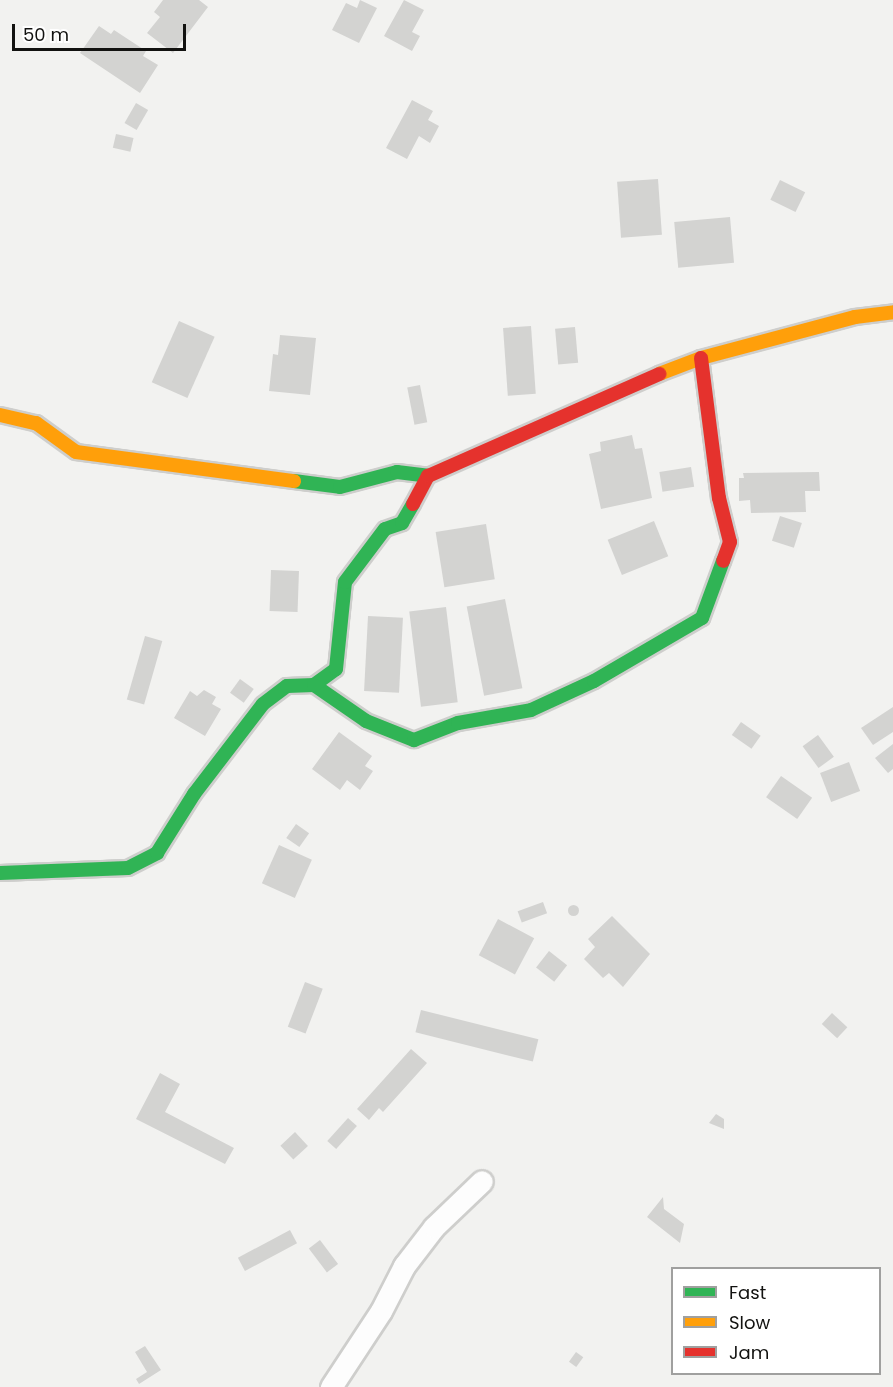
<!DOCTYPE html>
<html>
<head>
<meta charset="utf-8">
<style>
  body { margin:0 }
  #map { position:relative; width:893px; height:1387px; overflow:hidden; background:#f2f2f0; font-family:Poppins,sans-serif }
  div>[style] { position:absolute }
  .building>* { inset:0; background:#d3d3d1; transform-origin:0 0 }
  .round { border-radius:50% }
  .roads { filter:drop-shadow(2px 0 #cececc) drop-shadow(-2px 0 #cececc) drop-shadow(0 2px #cececc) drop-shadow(0 -2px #cececc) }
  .street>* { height:21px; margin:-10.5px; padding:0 10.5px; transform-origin:10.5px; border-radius:10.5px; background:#fdfdfd }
  .fast>* { height:14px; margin:-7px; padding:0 7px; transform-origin:7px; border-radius:7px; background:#30b455 }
  .slow>* { height:14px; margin:-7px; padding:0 7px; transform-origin:7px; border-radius:7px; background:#ff9f0a }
  .jam>* { height:14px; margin:-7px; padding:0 7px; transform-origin:7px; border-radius:7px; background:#e5322d }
  span { translate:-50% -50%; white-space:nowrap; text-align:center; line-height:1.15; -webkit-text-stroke:5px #fff; paint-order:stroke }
  .legend { position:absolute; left:671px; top:1267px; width:210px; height:108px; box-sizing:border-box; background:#fff; border:2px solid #a0a09f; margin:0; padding:8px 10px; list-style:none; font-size:18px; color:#121210 }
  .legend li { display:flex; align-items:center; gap:12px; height:30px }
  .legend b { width:30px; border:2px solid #a0a09f }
  .scale { position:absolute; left:12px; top:24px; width:174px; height:27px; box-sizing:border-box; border:3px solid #121210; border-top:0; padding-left:8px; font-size:18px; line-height:21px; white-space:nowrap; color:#121210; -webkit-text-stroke:4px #fff; paint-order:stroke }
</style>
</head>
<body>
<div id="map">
  <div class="building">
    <div style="clip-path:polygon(163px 0,199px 0,208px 7px,173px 53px,147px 33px,160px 17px,154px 12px)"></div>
    <div style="clip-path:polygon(360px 0,377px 8px,359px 43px,332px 30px,346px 3px,357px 8px)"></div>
    <div style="clip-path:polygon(404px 0,424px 10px,412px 32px,420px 36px,412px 51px,384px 36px)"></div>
    <div style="clip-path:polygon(99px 26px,111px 34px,114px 30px,146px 51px,143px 56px,158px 65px,140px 93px,80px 53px)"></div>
    <div style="clip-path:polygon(412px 100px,433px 111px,428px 120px,439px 126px,430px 143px,419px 136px,407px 159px,386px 148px)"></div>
    <div style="left:136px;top:103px;width:14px;height:23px;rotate:30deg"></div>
    <div style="left:116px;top:134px;width:18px;height:14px;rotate:13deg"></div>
    <div style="left:658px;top:179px;width:56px;height:41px;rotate:86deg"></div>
    <div style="left:780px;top:180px;width:28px;height:22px;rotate:26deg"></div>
    <div style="left:730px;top:217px;width:46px;height:56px;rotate:85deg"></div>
    <div style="left:179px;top:321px;width:39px;height:67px;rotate:24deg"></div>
    <div style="left:531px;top:326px;width:68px;height:28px;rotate:86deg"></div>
    <div style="left:575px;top:327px;width:36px;height:20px;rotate:85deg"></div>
    <div style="clip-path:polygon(280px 335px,316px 338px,310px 395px,269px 391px,273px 354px,278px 355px)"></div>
    <div style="left:420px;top:385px;width:38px;height:13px;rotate:79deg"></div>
    <div style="clip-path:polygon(632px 435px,635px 449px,642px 448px,652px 498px,601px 509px,589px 454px,601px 451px,600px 442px)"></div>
    <div style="left:691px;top:467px;width:20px;height:32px;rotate:81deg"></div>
    <div style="clip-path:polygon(819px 472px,820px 491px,805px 491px,806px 512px,751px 513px,750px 500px,739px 501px,739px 478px,744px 478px,743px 473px)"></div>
    <div style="left:780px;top:516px;width:23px;height:26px;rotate:18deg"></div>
    <div style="left:654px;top:521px;width:38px;height:50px;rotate:68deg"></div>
    <div style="left:486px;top:524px;width:56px;height:51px;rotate:81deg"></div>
    <div style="left:271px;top:570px;width:28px;height:41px;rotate:2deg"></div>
    <div style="left:505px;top:599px;width:91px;height:39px;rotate:79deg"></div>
    <div style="left:446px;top:607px;width:96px;height:37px;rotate:83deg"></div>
    <div style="left:368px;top:616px;width:35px;height:75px;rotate:3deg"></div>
    <div style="left:145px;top:636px;width:18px;height:66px;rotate:16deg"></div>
    <div style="left:240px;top:679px;width:17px;height:17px;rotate:36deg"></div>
    <div style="clip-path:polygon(204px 690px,216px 697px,212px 704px,221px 709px,205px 736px,174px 718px,190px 691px,197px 696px)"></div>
    <div style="clip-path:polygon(893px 707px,893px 732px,873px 745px,861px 728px)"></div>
    <div style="left:741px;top:722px;width:24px;height:16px;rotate:35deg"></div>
    <div style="clip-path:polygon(339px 732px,372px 756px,365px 766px,373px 771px,360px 790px,347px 780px,340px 790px,312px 769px)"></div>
    <div style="left:818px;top:735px;width:27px;height:19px;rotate:54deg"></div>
    <div style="clip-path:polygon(893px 744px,893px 769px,888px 773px,875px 758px)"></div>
    <div style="left:849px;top:762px;width:31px;height:31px;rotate:69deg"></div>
    <div style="left:781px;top:776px;width:38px;height:26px;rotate:35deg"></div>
    <div style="left:296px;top:824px;width:16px;height:17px;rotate:35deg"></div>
    <div style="left:279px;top:845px;width:36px;height:42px;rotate:24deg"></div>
    <div style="left:543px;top:902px;width:12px;height:27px;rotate:70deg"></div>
    <div class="round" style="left:567.5px;top:904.5px;width:11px;height:11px"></div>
    <div style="clip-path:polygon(612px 916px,650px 954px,623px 987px,609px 973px,603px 978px,584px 959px,595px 947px,588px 939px)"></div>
    <div style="left:498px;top:919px;width:41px;height:41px;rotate:28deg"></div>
    <div style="left:549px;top:951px;width:23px;height:21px;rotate:38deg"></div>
    <div style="left:305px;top:982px;width:19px;height:48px;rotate:21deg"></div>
    <div style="left:421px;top:1010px;width:121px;height:23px;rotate:14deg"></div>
    <div style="left:832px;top:1013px;width:21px;height:15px;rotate:43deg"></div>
    <div style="clip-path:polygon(411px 1049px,427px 1063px,383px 1112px,379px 1108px,369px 1120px,357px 1109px)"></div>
    <div style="clip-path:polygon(160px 1073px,180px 1084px,165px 1112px,234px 1148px,225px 1164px,136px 1119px)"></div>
    <div style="clip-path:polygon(716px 1114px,724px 1119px,724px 1129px,709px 1123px)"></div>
    <div style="left:348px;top:1118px;width:12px;height:31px;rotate:42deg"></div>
    <div style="left:295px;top:1132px;width:19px;height:20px;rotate:47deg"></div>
    <div style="clip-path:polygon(663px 1197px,664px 1209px,684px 1224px,680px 1243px,647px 1217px)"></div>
    <div style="left:290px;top:1230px;width:15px;height:59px;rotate:62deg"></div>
    <div style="left:320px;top:1240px;width:30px;height:14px;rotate:53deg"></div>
    <div style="clip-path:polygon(145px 1346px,161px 1370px,139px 1384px,136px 1379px,147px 1372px,135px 1352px)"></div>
    <div style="left:576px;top:1352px;width:9px;height:12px;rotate:36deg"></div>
  </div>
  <div class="roads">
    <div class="street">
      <div style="left:331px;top:1387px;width:91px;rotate:-56.7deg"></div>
      <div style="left:381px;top:1311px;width:51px;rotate:-62.9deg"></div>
      <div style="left:404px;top:1266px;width:49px;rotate:-52.4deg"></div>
      <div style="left:434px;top:1227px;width:66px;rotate:-43.8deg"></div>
    </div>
    <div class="fast">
      <div style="left:294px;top:481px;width:46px;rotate:7.4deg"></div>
      <div style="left:340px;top:487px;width:59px;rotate:-14.7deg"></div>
      <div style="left:397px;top:472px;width:31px;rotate:7deg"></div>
      <div style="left:314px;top:685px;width:63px;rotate:34.7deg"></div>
      <div style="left:366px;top:721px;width:52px;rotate:21.6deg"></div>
      <div style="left:414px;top:740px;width:47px;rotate:-21.1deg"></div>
      <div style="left:458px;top:723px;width:74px;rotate:-10.1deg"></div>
      <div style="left:531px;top:710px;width:69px;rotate:-24.7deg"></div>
      <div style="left:594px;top:681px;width:125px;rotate:-30.3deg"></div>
      <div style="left:702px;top:618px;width:61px;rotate:-69.8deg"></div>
      <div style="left:0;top:873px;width:128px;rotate:-2.2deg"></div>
      <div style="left:128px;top:868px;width:33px;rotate:-27deg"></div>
      <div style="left:157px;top:853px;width:70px;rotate:-57.9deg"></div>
      <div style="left:194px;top:794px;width:113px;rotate:-52.5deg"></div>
      <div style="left:263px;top:704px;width:30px;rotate:-37deg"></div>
      <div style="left:287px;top:686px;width:27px;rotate:-2deg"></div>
      <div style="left:314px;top:685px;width:27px;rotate:-36deg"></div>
      <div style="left:336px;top:669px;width:87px;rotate:-84.1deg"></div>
      <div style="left:345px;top:582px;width:66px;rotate:-53deg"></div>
      <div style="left:385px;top:529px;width:18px;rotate:-19deg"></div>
      <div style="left:402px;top:523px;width:22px;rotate:-60deg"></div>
    </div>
    <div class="slow">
      <div style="left:659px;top:374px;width:45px;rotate:-20.9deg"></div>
      <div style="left:701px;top:358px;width:159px;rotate:-14.9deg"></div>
      <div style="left:855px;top:317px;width:38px;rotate:-7deg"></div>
      <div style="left:0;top:415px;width:37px;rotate:13deg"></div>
      <div style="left:36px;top:423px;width:49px;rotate:35.9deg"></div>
      <div style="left:76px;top:452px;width:220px;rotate:7.6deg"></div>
    </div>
    <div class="jam">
      <div style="left:701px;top:358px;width:141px;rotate:82.7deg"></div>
      <div style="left:719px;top:498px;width:45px;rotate:76deg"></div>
      <div style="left:730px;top:542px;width:20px;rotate:110deg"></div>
      <div style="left:413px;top:504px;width:32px;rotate:-62deg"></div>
      <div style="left:428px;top:476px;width:253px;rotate:-23.8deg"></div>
    </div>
  </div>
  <ul class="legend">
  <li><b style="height:8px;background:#30b455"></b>Fast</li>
  <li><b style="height:8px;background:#ff9f0a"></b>Slow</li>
  <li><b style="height:8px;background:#e5322d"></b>Jam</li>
  </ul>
  <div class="scale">50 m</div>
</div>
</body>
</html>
